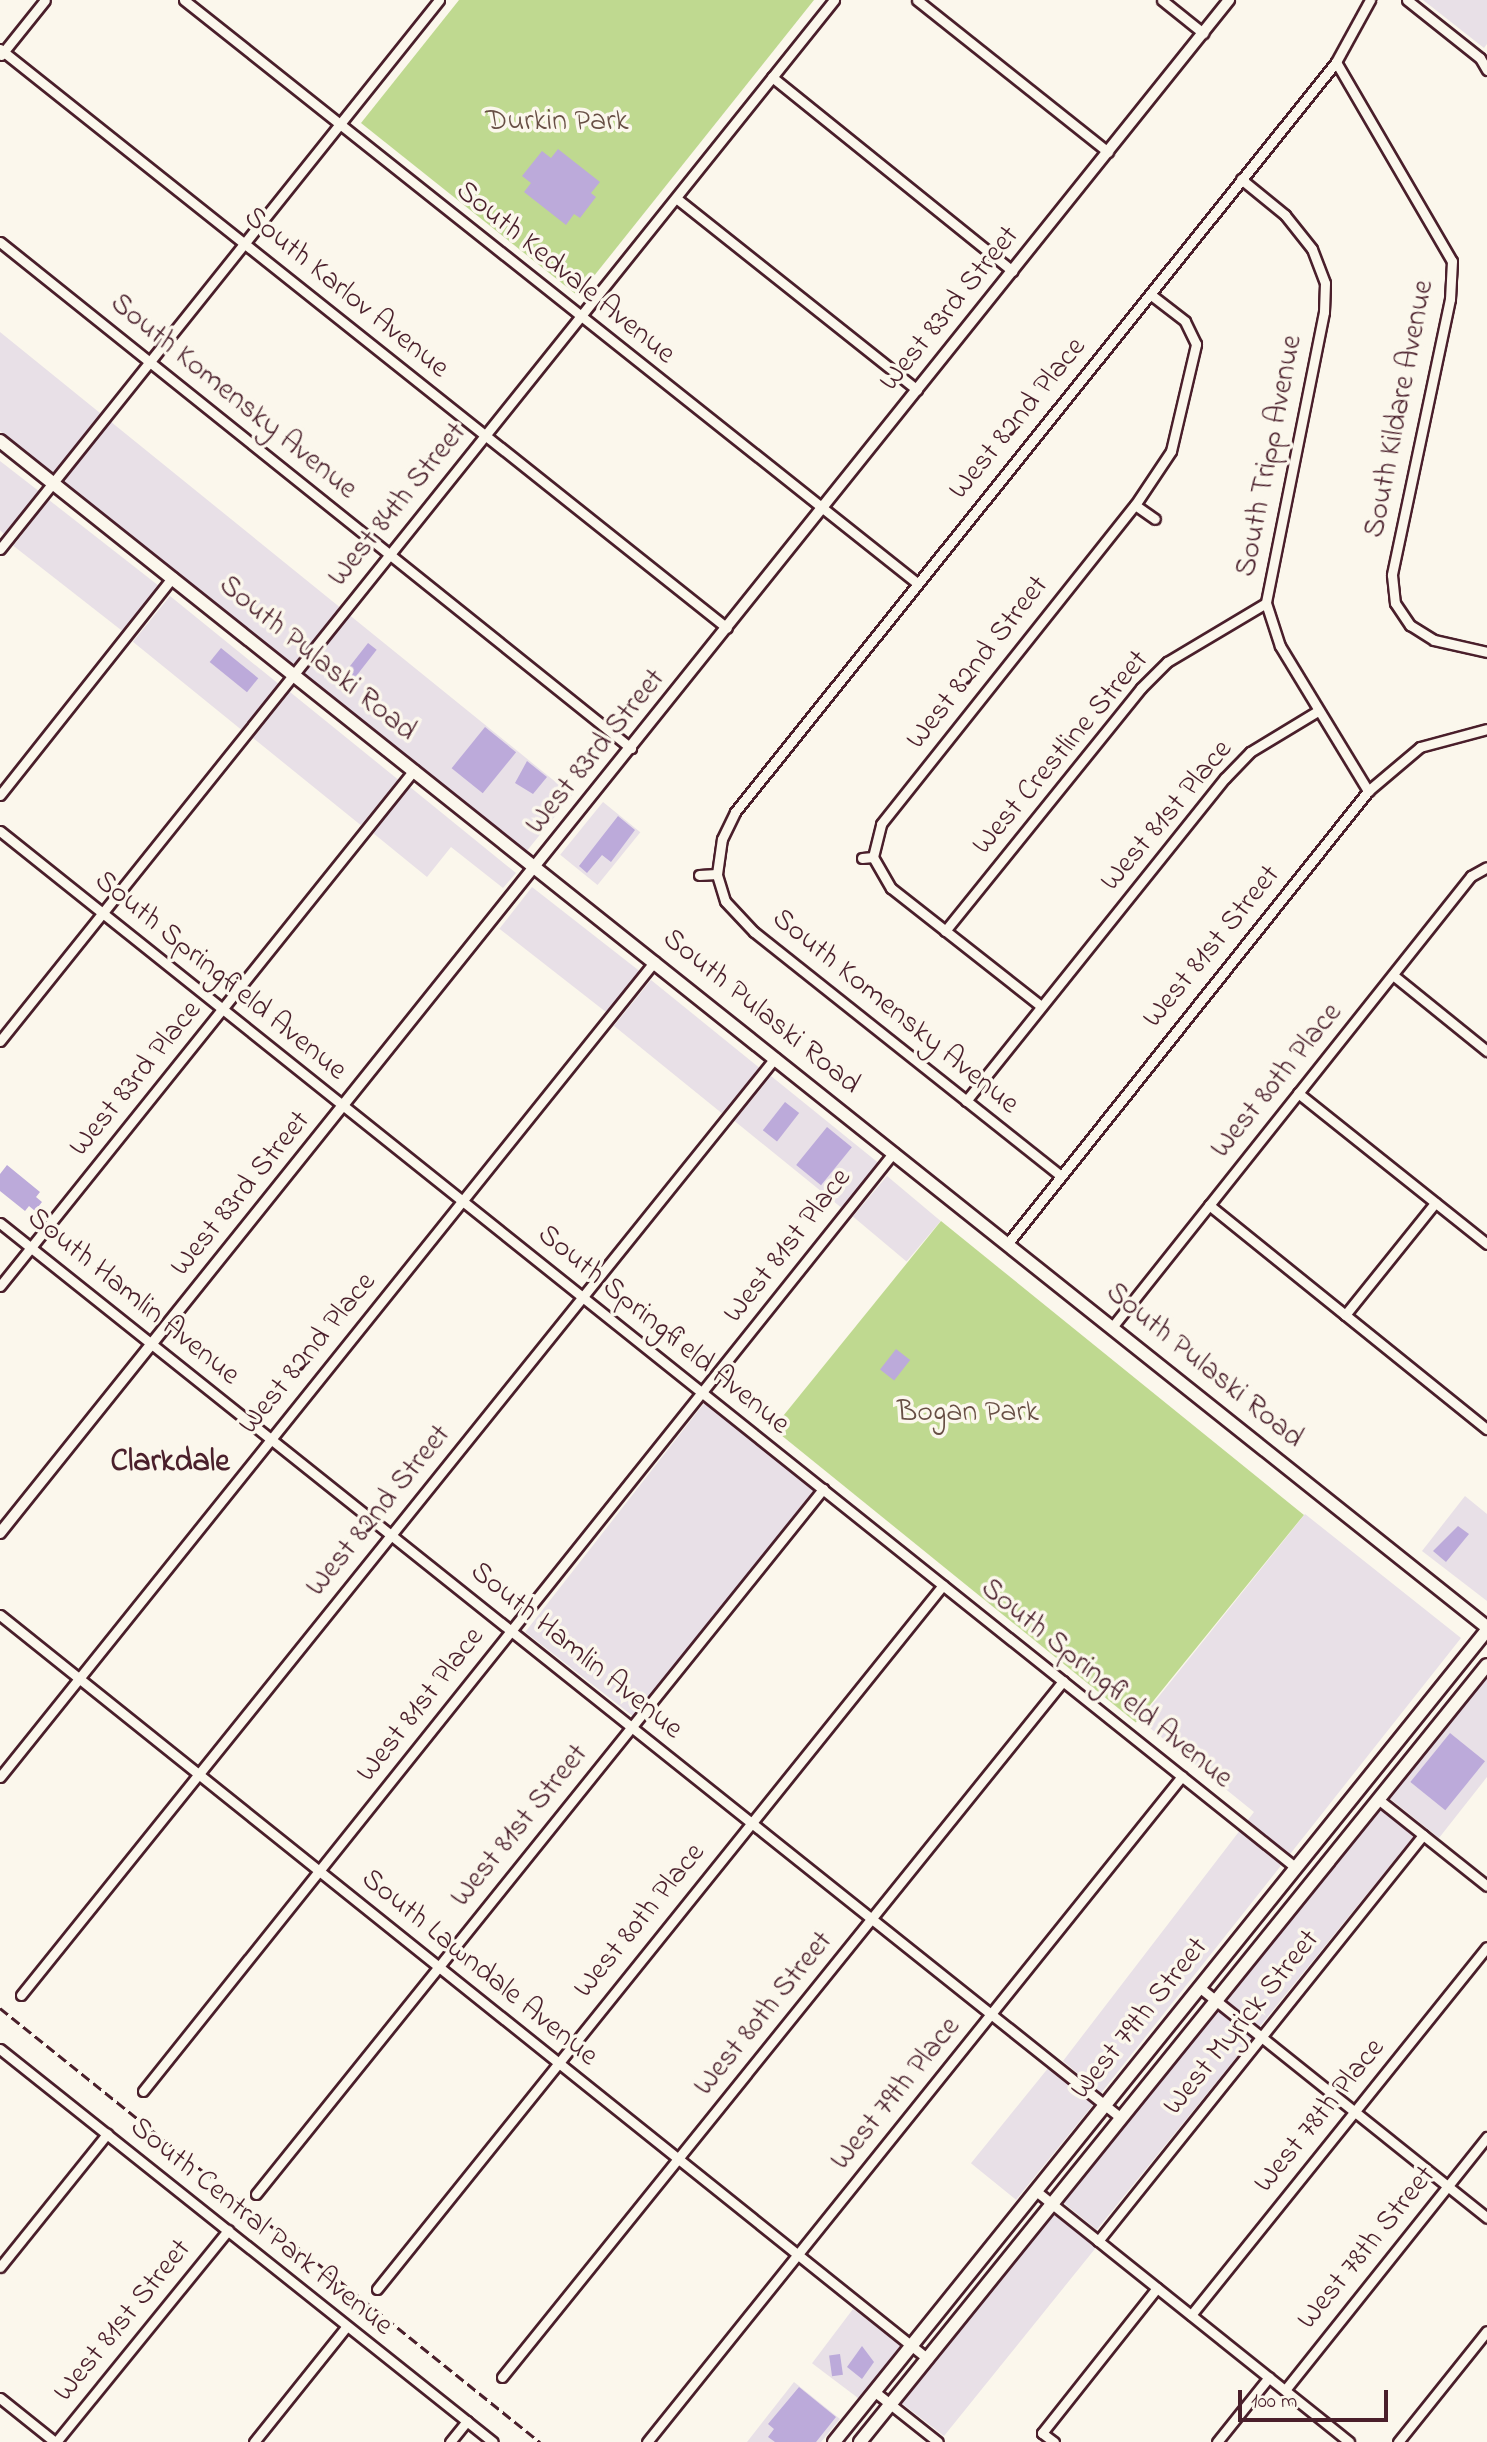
<!DOCTYPE html>
<html>
<head>
<meta charset="utf-8">
<style>
  body { margin:0 }
  #map { position:relative; width:1487px; height:2442px; overflow:hidden; background:#fbf7ec; font-family:"Indie Flower",sans-serif }
  div>[style] { position:absolute }
  .built>* { inset:0; background:#e8e0e7; transform-origin:0 0 }
  .green>* { inset:0; background:#bfd990; transform-origin:0 0 }
  .building>* { inset:0; background:#bcaada; transform-origin:0 0 }
  .roads { filter:drop-shadow(2px 0 #4a1f2b) drop-shadow(-2px 0 #4a1f2b) drop-shadow(0 2px #4a1f2b) drop-shadow(0 -2px #4a1f2b) }
  .minor>* { height:9px; margin:-4.5px; padding:0 4.5px; transform-origin:4.5px; border-radius:4.5px; background:#fbf7ec }
  .tertiary>* { height:10px; margin:-5px; padding:0 5px; transform-origin:5px; border-radius:5px; background:#fbf7ec }
  .secondary>* { height:12px; margin:-6px; padding:0 6px; transform-origin:6px; border-radius:6px; background:#fbf7ec }
  .rail>* { height:2.5px; margin-top:-1.25px; transform-origin:0; background:repeating-linear-gradient(90deg,#4a1f2b 0 10px,transparent 0 15px) }
  span { translate:-50% -50%; white-space:nowrap; text-align:center; line-height:1.15; -webkit-text-stroke:7px #fbf7ec; paint-order:stroke }
  .park-label { font-size:30px; color:#674e44 }
  .street-label { font-size:30px; color:#4a1f2b }
  .neighbourhood-label { font-size:32px; color:#4a1f2b; font-weight:700 }
  .scale { position:absolute; left:1238px; top:2390px; width:150px; height:32px; box-sizing:border-box; border:4px solid #4a1f2b; border-top:0; padding-left:9px; font-size:21px; line-height:24px; white-space:nowrap; color:#4a1f2b; -webkit-text-stroke:5px #fbf7ec; paint-order:stroke }
</style>
</head>
<body>
<div id="map">
  <div class="built">
    <div style="clip-path:polygon(1423px 0,1487px 0,1487px 44px,1484px 48px)"></div>
    <div style="left:0;top:332px;width:736px;height:77px;rotate:39deg"></div>
    <div style="clip-path:polygon(0 461px,40px 492px,5px 535px,0 530px)"></div>
    <div style="left:49px;top:500px;width:140px;height:58px;rotate:38deg"></div>
    <div style="left:170px;top:596px;width:140px;height:59px;rotate:39deg"></div>
    <div style="left:290px;top:692px;width:139px;height:59px;rotate:39deg"></div>
    <div style="clip-path:polygon(410px 787px,516px 873px,503px 888px,451px 847px,427px 877px,373px 833px)"></div>
    <div style="left:603px;top:802px;width:48px;height:68px;rotate:39deg"></div>
    <div style="left:532px;top:887px;width:136px;height:53px;rotate:38deg"></div>
    <div style="left:651px;top:980px;width:139px;height:59px;rotate:39deg"></div>
    <div style="left:771px;top:1076px;width:140px;height:58px;rotate:39deg"></div>
    <div style="left:887px;top:1176px;width:70px;height:53px;rotate:40deg"></div>
    <div style="left:705px;top:1402px;width:140px;height:292px;rotate:38deg"></div>
    <div style="clip-path:polygon(1465px 1496px,1487px 1514px,1487px 1601px,1422px 1551px)"></div>
    <div style="clip-path:polygon(1305px 1514px,1461px 1638px,1101px 2093px,1063px 2061px,1254px 1812px,1140px 1720px)"></div>
    <div style="clip-path:polygon(1487px 1673px,1487px 1777px,1439px 1838px,1388px 1797px)"></div>
    <div style="left:1380px;top:1808px;width:44px;height:247px;rotate:39deg"></div>
    <div style="left:1218px;top:2010px;width:44px;height:247px;rotate:39deg"></div>
    <div style="left:1049px;top:2067px;width:58px;height:124px;rotate:39deg"></div>
    <div style="clip-path:polygon(1054px 2213px,1096px 2246px,1094px 2250px,944px 2436px,900px 2402px)"></div>
    <div style="left:853px;top:2309px;width:60px;height:68px;rotate:37deg"></div>
    <div style="clip-path:polygon(794px 2382px,840px 2419px,821px 2442px,747px 2442px)"></div>
  </div>
  <div class="green">
    <div style="clip-path:polygon(459px 0,814px 0,578px 296px,361px 123px)"></div>
    <div style="left:941px;top:1221px;width:467px;height:267px;rotate:39deg"></div>
  </div>
  <div class="building">
    <div style="clip-path:polygon(558px 149px,600px 182px,591px 193px,596px 197px,580px 218px,574px 214px,566px 225px,524px 192px,531px 183px,522px 176px,542px 151px,551px 158px)"></div>
    <div style="left:368px;top:643px;width:11px;height:45px;rotate:38deg"></div>
    <div style="left:221px;top:648px;width:48px;height:18px;rotate:39deg"></div>
    <div style="left:485px;top:727px;width:40px;height:53px;rotate:39deg"></div>
    <div style="clip-path:polygon(527px 761px,547px 777px,533px 794px,515px 783px)"></div>
    <div style="clip-path:polygon(618px 816px,635px 830px,611px 862px,602px 855px,587px 873px,579px 866px)"></div>
    <div style="left:785px;top:1102px;width:18px;height:36px;rotate:38deg"></div>
    <div style="left:827px;top:1127px;width:32px;height:49px;rotate:39deg"></div>
    <div style="clip-path:polygon(7px 1165px,40px 1192px,36px 1197px,42px 1202px,35px 1211px,29px 1206px,25px 1211px,0 1191px,0 1174px)"></div>
    <div style="left:896px;top:1349px;width:18px;height:26px;rotate:38deg"></div>
    <div style="clip-path:polygon(1458px 1526px,1469px 1534px,1446px 1562px,1433px 1551px)"></div>
    <div style="left:1450px;top:1733px;width:45px;height:63px;rotate:39deg"></div>
    <div style="clip-path:polygon(862px 2346px,874px 2362px,862px 2379px,847px 2367px)"></div>
    <div style="left:840px;top:2354px;width:21px;height:11px;rotate:82deg"></div>
    <div style="clip-path:polygon(799px 2387px,836px 2417px,816px 2442px,775px 2442px,768px 2437px,774px 2429px,768px 2424px)"></div>
  </div>
  <div class="roads">
    <div class="minor">
      <div style="left:184px;top:0;width:937px;rotate:38.5deg"></div>
      <div style="left:917px;top:0;width:244px;rotate:38.5deg"></div>
      <div style="left:1162px;top:0;width:53px;rotate:38.8deg"></div>
      <div style="left:1407px;top:0;width:93px;rotate:38.5deg"></div>
      <div style="left:1480px;top:58px;width:14px;rotate:60deg"></div>
      <div style="left:0;top:49px;width:929px;rotate:38.53deg"></div>
      <div style="left:1px;top:55px;width:70px;rotate:-51.3deg"></div>
      <div style="left:1336px;top:62px;width:230px;rotate:59.8deg"></div>
      <div style="left:1452px;top:261px;width:38px;rotate:93deg"></div>
      <div style="left:1450px;top:299px;width:282px;rotate:101.9deg"></div>
      <div style="left:1392px;top:575px;width:28px;rotate:84deg"></div>
      <div style="left:1395px;top:603px;width:27px;rotate:56deg"></div>
      <div style="left:1410px;top:625px;width:28px;rotate:32deg"></div>
      <div style="left:1434px;top:640px;width:54px;rotate:12.8deg"></div>
      <div style="left:772px;top:77px;width:309px;rotate:38.9deg"></div>
      <div style="left:1241px;top:179px;width:57px;rotate:39.3deg"></div>
      <div style="left:1285px;top:215px;width:43px;rotate:51.5deg"></div>
      <div style="left:1312px;top:249px;width:36px;rotate:69deg"></div>
      <div style="left:1325px;top:283px;width:29px;rotate:92deg"></div>
      <div style="left:1324px;top:312px;width:297px;rotate:101.3deg"></div>
      <div style="left:1266px;top:603px;width:45px;rotate:72deg"></div>
      <div style="left:1280px;top:646px;width:170px;rotate:58.7deg"></div>
      <div style="left:676px;top:198px;width:308px;rotate:38.5deg"></div>
      <div style="left:0;top:242px;width:809px;rotate:38.73deg"></div>
      <div style="left:1135px;top:505px;width:24px;rotate:35deg"></div>
      <div style="left:0;top:549px;width:703px;rotate:-51.35deg"></div>
      <div style="left:0;top:795px;width:278px;rotate:-51.6deg"></div>
      <div style="left:0;top:831px;width:1658px;rotate:38.66deg"></div>
      <div style="left:873px;top:857px;width:34px;rotate:-76deg"></div>
      <div style="left:881px;top:824px;width:408px;rotate:-51.5deg"></div>
      <div style="left:1135px;top:505px;width:65px;rotate:-56.3deg"></div>
      <div style="left:1171px;top:451px;width:110px;rotate:-76.8deg"></div>
      <div style="left:1196px;top:344px;width:25px;rotate:-116deg"></div>
      <div style="left:1185px;top:321px;width:44px;rotate:-142.4deg"></div>
      <div style="left:873px;top:857px;width:36px;rotate:60deg"></div>
      <div style="left:891px;top:888px;width:191px;rotate:38.2deg"></div>
      <div style="left:862px;top:858px;width:11px;rotate:-5deg"></div>
      <div style="left:699px;top:875px;width:18px;rotate:-3deg"></div>
      <div style="left:945px;top:931px;width:312px;rotate:-51.1deg"></div>
      <div style="left:1141px;top:688px;width:37px;rotate:-45deg"></div>
      <div style="left:1167px;top:662px;width:115px;rotate:-30.8deg"></div>
      <div style="left:1393px;top:975px;width:121px;rotate:39deg"></div>
      <div style="left:0;top:1041px;width:1334px;rotate:-51.3deg"></div>
      <div style="left:1298px;top:1093px;width:242px;rotate:38.6deg"></div>
      <div style="left:966px;top:1101px;width:414px;rotate:-51.3deg"></div>
      <div style="left:1225px;top:778px;width:36px;rotate:-46deg"></div>
      <div style="left:1250px;top:752px;width:77px;rotate:-31.2deg"></div>
      <div style="left:1061px;top:1176px;width:392px;rotate:-141.5deg"></div>
      <div style="left:754px;top:932px;width:42px;rotate:-133.1deg"></div>
      <div style="left:725px;top:901px;width:28px;rotate:-107deg"></div>
      <div style="left:717px;top:874px;width:35px;rotate:-82deg"></div>
      <div style="left:722px;top:839px;width:30px;rotate:-64deg"></div>
      <div style="left:735px;top:812px;width:961px;rotate:-51.29deg"></div>
      <div style="left:1336px;top:62px;width:71px;rotate:-61.3deg"></div>
      <div style="left:1209px;top:1205px;width:357px;rotate:38.9deg"></div>
      <div style="left:0;top:1223px;width:1434px;rotate:38.6deg"></div>
      <div style="left:1008px;top:1243px;width:578px;rotate:-51.46deg"></div>
      <div style="left:1368px;top:791px;width:68px;rotate:-40.2deg"></div>
      <div style="left:1420px;top:747px;width:69px;rotate:-15deg"></div>
      <div style="left:0;top:1286px;width:662px;rotate:-51.26deg"></div>
      <div style="left:1345px;top:1315px;width:144px;rotate:-51.2deg"></div>
      <div style="left:1113px;top:1326px;width:575px;rotate:-51.5deg"></div>
      <div style="left:1471px;top:876px;width:18px;rotate:-29deg"></div>
      <div style="left:0;top:1615px;width:1189px;rotate:38.72deg"></div>
      <div style="left:0;top:1777px;width:1046px;rotate:-51.25deg"></div>
      <div style="left:1378px;top:1799px;width:139px;rotate:38.6deg"></div>
      <div style="left:1199px;top:1987px;width:369px;rotate:38.7deg"></div>
      <div style="left:21px;top:1995px;width:1203px;rotate:-51.18deg"></div>
      <div style="left:0;top:2049px;width:630px;rotate:38.56deg"></div>
      <div style="left:143px;top:2091px;width:1202px;rotate:-51.35deg"></div>
      <div style="left:1036px;top:2191px;width:401px;rotate:38.7deg"></div>
      <div style="left:256px;top:2194px;width:905px;rotate:-51.19deg"></div>
      <div style="left:1098px;top:2241px;width:520px;rotate:-51.32deg"></div>
      <div style="left:0;top:2267px;width:171px;rotate:-51.2deg"></div>
      <div style="left:377px;top:2289px;width:903px;rotate:-51.2deg"></div>
      <div style="left:1191px;top:2315px;width:472px;rotate:-51.2deg"></div>
      <div style="left:502px;top:2377px;width:894px;rotate:-51.13deg"></div>
      <div style="left:1285px;top:2390px;width:324px;rotate:-51.4deg"></div>
      <div style="left:875px;top:2392px;width:80px;rotate:38.4deg"></div>
      <div style="left:0;top:2398px;width:70px;rotate:38.7deg"></div>
      <div style="left:56px;top:2442px;width:273px;rotate:-50.9deg"></div>
      <div style="left:254px;top:2442px;width:147px;rotate:-51.3deg"></div>
      <div style="left:450px;top:2442px;width:27px;rotate:-51deg"></div>
      <div style="left:647px;top:2442px;width:854px;rotate:-51.22deg"></div>
      <div style="left:1054px;top:2442px;width:15px;rotate:-143deg"></div>
      <div style="left:1042px;top:2433px;width:185px;rotate:-51.6deg"></div>
      <div style="left:1217px;top:2442px;width:83px;rotate:-51.3deg"></div>
      <div style="left:1398px;top:2442px;width:142px;rotate:-51.3deg"></div>
    </div>
    <div class="tertiary">
      <div style="left:0;top:1533px;width:1965px;rotate:-51.28deg"></div>
    </div>
    <div class="secondary">
      <div style="left:0;top:441px;width:1902px;rotate:38.58deg"></div>
      <div style="left:834px;top:2442px;width:1042px;rotate:-51.19deg"></div>
      <div style="left:860px;top:2442px;width:998px;rotate:-51.1deg"></div>
    </div>
  </div>
  <div class="rail">
    <div style="left:0;top:2008px;width:693px;rotate:38.79deg"></div>
  </div>
  <div class="park-label">
    <span style="left:557px;top:122px">Durkin Park</span>
    <span style="left:968px;top:1413px">Bogan Park</span>
  </div>
  <div class="street-label">
    <span style="left:565px;top:273px;rotate:39deg">South Kedvale Avenue</span>
    <span style="left:346px;top:293px;rotate:39deg">South Karlov Avenue</span>
    <span style="left:950px;top:309px;rotate:-51deg">West 83rd Street</span>
    <span style="left:233px;top:397px;rotate:39deg">South Komensky Avenue</span>
    <span style="left:1400px;top:409px;rotate:-79deg">South Kildare Avenue</span>
    <span style="left:1018px;top:419px;rotate:-51deg">West 82nd Place</span>
    <span style="left:1270px;top:456px;rotate:-79deg">South Tripp Avenue</span>
    <span style="left:398px;top:505px;rotate:-51deg">West 84th Street</span>
    <span style="left:317px;top:659px;rotate:39deg">South Pulaski Road</span>
    <span style="left:978px;top:663px;rotate:-52deg">West 82nd Street</span>
    <span style="left:596px;top:752px;rotate:-51deg">West 83rd Street</span>
    <span style="left:1061px;top:753px;rotate:-50deg">West Crestline Street</span>
    <span style="left:1167px;top:816px;rotate:-50deg">West 81st Place</span>
    <span style="left:1212px;top:947px;rotate:-51deg">West 81st Street</span>
    <span style="left:220px;top:976px;rotate:39deg">South Springfield Avenue</span>
    <span style="left:761px;top:1012px;rotate:39deg">South Pulaski Road</span>
    <span style="left:895px;top:1012px;rotate:39deg">South Komensky Avenue</span>
    <span style="left:136px;top:1079px;rotate:-51deg">West 83rd Place</span>
    <span style="left:1277px;top:1081px;rotate:-51deg">West 80th Place</span>
    <span style="left:241px;top:1194px;rotate:-51deg">West 83rd Street</span>
    <span style="left:788px;top:1246px;rotate:-52deg">West 81st Place</span>
    <span style="left:133px;top:1297px;rotate:39deg">South Hamlin Avenue</span>
    <span style="left:663px;top:1330px;rotate:39deg">South Springfield Avenue</span>
    <span style="left:308px;top:1354px;rotate:-51deg">West 82nd Place</span>
    <span style="left:1204px;top:1366px;rotate:39deg">South Pulaski Road</span>
    <span style="left:379px;top:1511px;rotate:-51deg">West 82nd Street</span>
    <span style="left:576px;top:1651px;rotate:39deg">South Hamlin Avenue</span>
    <span style="left:1106px;top:1684px;rotate:39deg">South Springfield Avenue</span>
    <span style="left:421px;top:1705px;rotate:-52deg">West 81st Place</span>
    <span style="left:520px;top:1826px;rotate:-51deg">West 81st Street</span>
    <span style="left:640px;top:1921px;rotate:-51deg">West 80th Place</span>
    <span style="left:479px;top:1968px;rotate:39deg">South Lawndale Avenue</span>
    <span style="left:764px;top:2014px;rotate:-51deg">West 80th Street</span>
    <span style="left:1140px;top:2019px;rotate:-51deg">West 79th Street</span>
    <span style="left:1242px;top:2023px;rotate:-51deg">West Myrick Street</span>
    <span style="left:896px;top:2094px;rotate:-51deg">West 79th Place</span>
    <span style="left:1320px;top:2116px;rotate:-51deg">West 78th Place</span>
    <span style="left:261px;top:2227px;rotate:39deg">South Central Park Avenue</span>
    <span style="left:1367px;top:2248px;rotate:-51deg">West 78th Street</span>
    <span style="left:123px;top:2321px;rotate:-51deg">West 81st Street</span>
  </div>
  <div class="neighbourhood-label">
    <span style="left:170px;top:1463px">Clarkdale</span>
  </div>
  <div class="scale">100 m</div>
</div>
</body>
</html>
